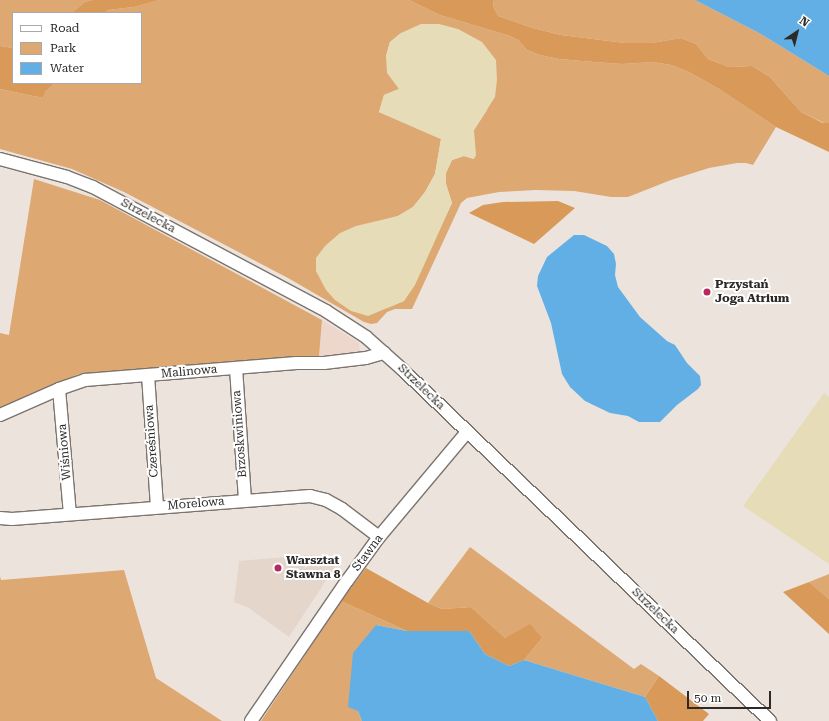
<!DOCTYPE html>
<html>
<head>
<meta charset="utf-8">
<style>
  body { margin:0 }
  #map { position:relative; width:829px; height:721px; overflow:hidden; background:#ece4dc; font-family:"Roboto Serif",serif }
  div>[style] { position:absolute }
  .built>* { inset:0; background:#e4d6ca }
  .industrial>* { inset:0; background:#edd6cb }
  .green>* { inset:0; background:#dea872 }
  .forest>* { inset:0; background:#d89959 }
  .sand>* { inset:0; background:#e6dcb7 }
  .water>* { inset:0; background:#62afe5 }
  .roads { filter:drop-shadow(1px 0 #7b746d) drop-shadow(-1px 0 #7b746d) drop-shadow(0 1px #7b746d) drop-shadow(0 -1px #7b746d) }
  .minor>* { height:12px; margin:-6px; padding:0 6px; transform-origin:6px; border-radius:6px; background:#fff }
  .dots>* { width:11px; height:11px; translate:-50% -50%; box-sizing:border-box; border:2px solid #fff; border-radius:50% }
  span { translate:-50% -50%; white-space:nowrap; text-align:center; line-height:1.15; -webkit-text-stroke:4px #fff; paint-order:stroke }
  .street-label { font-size:12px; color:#2c2926 }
  .poi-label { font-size:12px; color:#2c2926; font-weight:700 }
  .left { translate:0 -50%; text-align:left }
  .legend { position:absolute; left:12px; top:12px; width:130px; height:72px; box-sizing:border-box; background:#fff; border:1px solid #aba9a8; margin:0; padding:5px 7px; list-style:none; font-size:12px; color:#2c2926 }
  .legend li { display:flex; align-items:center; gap:8px; height:20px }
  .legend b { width:20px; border:1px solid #aba9a8 }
  .north { position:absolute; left:777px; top:12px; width:40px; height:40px; -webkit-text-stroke:3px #fff; paint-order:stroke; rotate:35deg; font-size:11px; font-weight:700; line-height:16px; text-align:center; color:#2c2926 }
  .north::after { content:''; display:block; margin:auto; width:14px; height:18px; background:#2c2926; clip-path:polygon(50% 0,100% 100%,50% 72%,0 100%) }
  .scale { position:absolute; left:687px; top:691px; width:84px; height:18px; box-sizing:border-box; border:2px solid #2c2926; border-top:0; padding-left:5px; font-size:12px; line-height:14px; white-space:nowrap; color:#2c2926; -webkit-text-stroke:3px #fff; paint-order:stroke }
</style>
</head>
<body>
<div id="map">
  <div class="built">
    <div style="clip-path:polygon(310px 555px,340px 559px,289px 637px,249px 608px,234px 602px,239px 561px)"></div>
  </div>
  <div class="industrial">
    <div style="clip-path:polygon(322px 320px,359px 343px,360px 354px,319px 356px)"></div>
  </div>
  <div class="green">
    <div style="clip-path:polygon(0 0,92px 0,85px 2px,71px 13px,13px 13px,13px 48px,0 46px)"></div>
    <div style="clip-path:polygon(evenodd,160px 0,409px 0,440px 15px,510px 36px,518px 40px,527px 50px,540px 55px,559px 59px,594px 62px,622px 64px,653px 62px,671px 65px,689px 72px,719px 89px,776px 127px,753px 165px,746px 163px,737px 163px,709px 168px,671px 180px,628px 197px,611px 197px,574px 191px,536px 190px,499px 192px,467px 198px,461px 203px,412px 309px,395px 309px,387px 312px,377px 323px,371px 324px,364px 322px,288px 278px,124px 192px,72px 169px,0 149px,0 89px,43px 98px,46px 91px,55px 83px,141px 83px,141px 13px,105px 13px,108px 10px,134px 7px,160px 0,401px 33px,487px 110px,474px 130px,474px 159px,464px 156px,452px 160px,446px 173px,446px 184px,452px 203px,404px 301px,387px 308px,380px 221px,398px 216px,413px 207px,425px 192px,435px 174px,441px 139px,379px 112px,384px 95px,399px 89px,386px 56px,390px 42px,401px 33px)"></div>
    <div style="clip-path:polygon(494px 0,695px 0,759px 33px,829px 76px,829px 123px,824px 123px,801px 112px,770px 77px,752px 66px,729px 67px,708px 59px,696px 44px,681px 38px,652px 43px,625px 43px,561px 35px,533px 28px,498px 16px,493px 6px)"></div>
    <div style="clip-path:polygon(34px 179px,100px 200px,322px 320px,319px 356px,79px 374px,0 408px,0 333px,9px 335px)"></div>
    <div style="clip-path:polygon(470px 547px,634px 669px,641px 664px,659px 676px,645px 697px,524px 660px,542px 638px,505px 638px,471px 607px,442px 609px,428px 603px)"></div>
    <div style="clip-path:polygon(124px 570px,156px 678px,222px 721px,0 721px,0 576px,1px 580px)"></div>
    <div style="clip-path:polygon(829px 574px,829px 599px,809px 582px)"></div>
    <div style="clip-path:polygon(341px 601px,407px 631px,376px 625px,358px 711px,362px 721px,261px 721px)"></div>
  </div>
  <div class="forest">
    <div style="clip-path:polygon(92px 0,160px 0,134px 7px,108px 10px,105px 13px,71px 13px,85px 2px)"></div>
    <div style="clip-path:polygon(409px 0,494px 0,493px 6px,498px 16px,533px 28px,561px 35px,625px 43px,652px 43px,681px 38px,696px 44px,708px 59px,729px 67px,752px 66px,770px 77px,801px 112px,823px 123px,829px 123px,829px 152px,776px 127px,719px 89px,689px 72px,671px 65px,653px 62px,622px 64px,594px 62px,559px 59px,540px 55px,527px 50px,518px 40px,510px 36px,440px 15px)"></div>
    <div style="clip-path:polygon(0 46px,13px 48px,13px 83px,55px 83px,46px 91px,43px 98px,0 89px)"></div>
    <div style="clip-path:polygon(558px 201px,575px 208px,534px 244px,469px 213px,483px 205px,503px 202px)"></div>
    <div style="clip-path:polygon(366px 568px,428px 603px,442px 609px,471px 607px,505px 638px,530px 624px,542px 638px,524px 660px,509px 666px,485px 654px,469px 631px,407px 631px,341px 601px)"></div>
    <div style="clip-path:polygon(809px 582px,829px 599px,829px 634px,783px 592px)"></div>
    <div style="clip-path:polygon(659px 676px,709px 714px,703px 721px,658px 721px,645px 697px)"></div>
  </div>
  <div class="sand">
    <div style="clip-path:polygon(421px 24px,439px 24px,458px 29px,482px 42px,496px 60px,497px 80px,495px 97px,474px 130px,476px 155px,474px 159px,464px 156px,452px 160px,446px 173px,446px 184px,452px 203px,415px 285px,404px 301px,368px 316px,351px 311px,335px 300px,326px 290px,316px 271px,316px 258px,325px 246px,340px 233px,356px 226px,398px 216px,413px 207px,425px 192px,435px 174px,441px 139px,379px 112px,384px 95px,399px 89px,387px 73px,386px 56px,390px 42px,401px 33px)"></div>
    <div style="clip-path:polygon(824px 393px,829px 397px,829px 564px,743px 506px)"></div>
  </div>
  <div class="water">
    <div style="clip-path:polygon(695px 0,829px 0,829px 76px,759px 33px)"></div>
    <div style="clip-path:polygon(574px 235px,584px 235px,607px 246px,614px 254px,616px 264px,615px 275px,618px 287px,640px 317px,667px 341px,675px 345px,687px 363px,700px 376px,701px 385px,698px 389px,677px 405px,660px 422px,639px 422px,628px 416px,610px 413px,585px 401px,570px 387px,562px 374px,551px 323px,537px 286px,538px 276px,547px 257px)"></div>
    <div style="clip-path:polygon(376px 625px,407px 631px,469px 631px,485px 654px,509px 666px,524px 660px,645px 697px,658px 721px,362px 721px,358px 711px,348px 707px,353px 653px)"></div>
  </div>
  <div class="roads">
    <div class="minor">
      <div style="left:0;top:159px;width:69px;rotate:15deg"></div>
      <div style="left:67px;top:177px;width:28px;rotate:21deg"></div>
      <div style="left:93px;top:187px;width:264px;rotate:28deg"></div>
      <div style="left:326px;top:311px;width:48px;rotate:33deg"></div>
      <div style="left:366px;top:337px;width:50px;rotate:41.7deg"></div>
      <div style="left:403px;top:370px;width:508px;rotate:43.72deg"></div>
      <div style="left:236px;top:368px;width:131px;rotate:86.1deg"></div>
      <div style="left:148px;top:375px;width:132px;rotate:86.1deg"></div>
      <div style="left:59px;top:389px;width:125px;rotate:85deg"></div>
      <div style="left:0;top:415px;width:64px;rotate:-23.8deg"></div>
      <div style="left:59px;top:389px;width:28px;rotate:-19deg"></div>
      <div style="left:85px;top:380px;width:212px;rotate:-4.6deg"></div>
      <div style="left:296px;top:363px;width:28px"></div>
      <div style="left:324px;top:363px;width:42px;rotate:-6.8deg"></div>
      <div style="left:366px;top:358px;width:19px;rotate:-16deg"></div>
      <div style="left:0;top:518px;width:12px;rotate:5deg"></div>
      <div style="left:12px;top:519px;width:299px;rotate:-4.4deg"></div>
      <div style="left:310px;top:496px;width:16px;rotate:14deg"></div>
      <div style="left:326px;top:500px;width:18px;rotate:29deg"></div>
      <div style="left:342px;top:509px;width:46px;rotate:37.1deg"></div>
      <div style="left:251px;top:721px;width:170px;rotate:-55.6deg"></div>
      <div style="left:347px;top:581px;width:54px;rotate:-54deg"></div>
      <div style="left:379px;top:537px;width:137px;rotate:-50deg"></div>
    </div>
  </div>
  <div class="dots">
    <div style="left:707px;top:292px;background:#b7295e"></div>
    <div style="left:278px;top:568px;background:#b7295e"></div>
  </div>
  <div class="street-label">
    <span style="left:148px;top:216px;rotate:28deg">Strzelecka</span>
    <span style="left:189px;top:372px;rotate:-5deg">Malinowa</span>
    <span style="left:421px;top:387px;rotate:44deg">Strzelecka</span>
    <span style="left:240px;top:434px;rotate:-94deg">Brzoskwiniowa</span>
    <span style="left:152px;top:441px;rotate:-94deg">Czereśniowa</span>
    <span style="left:65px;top:452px;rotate:-95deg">Wiśniowa</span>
    <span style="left:196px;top:504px;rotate:-5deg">Morelowa</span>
    <span style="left:368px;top:553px;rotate:-53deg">Stawna</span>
    <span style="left:655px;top:611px;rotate:44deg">Strzelecka</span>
  </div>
  <div class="poi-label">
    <span class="left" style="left:715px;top:292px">Przystań<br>Joga Atrium</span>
    <span class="left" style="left:286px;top:568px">Warsztat<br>Stawna 8</span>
  </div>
  <ul class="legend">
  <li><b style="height:5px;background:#fff"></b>Road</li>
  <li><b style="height:11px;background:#dea872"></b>Park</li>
  <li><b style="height:11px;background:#62afe5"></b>Water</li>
  </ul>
  <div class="north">N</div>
  <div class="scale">50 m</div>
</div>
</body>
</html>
